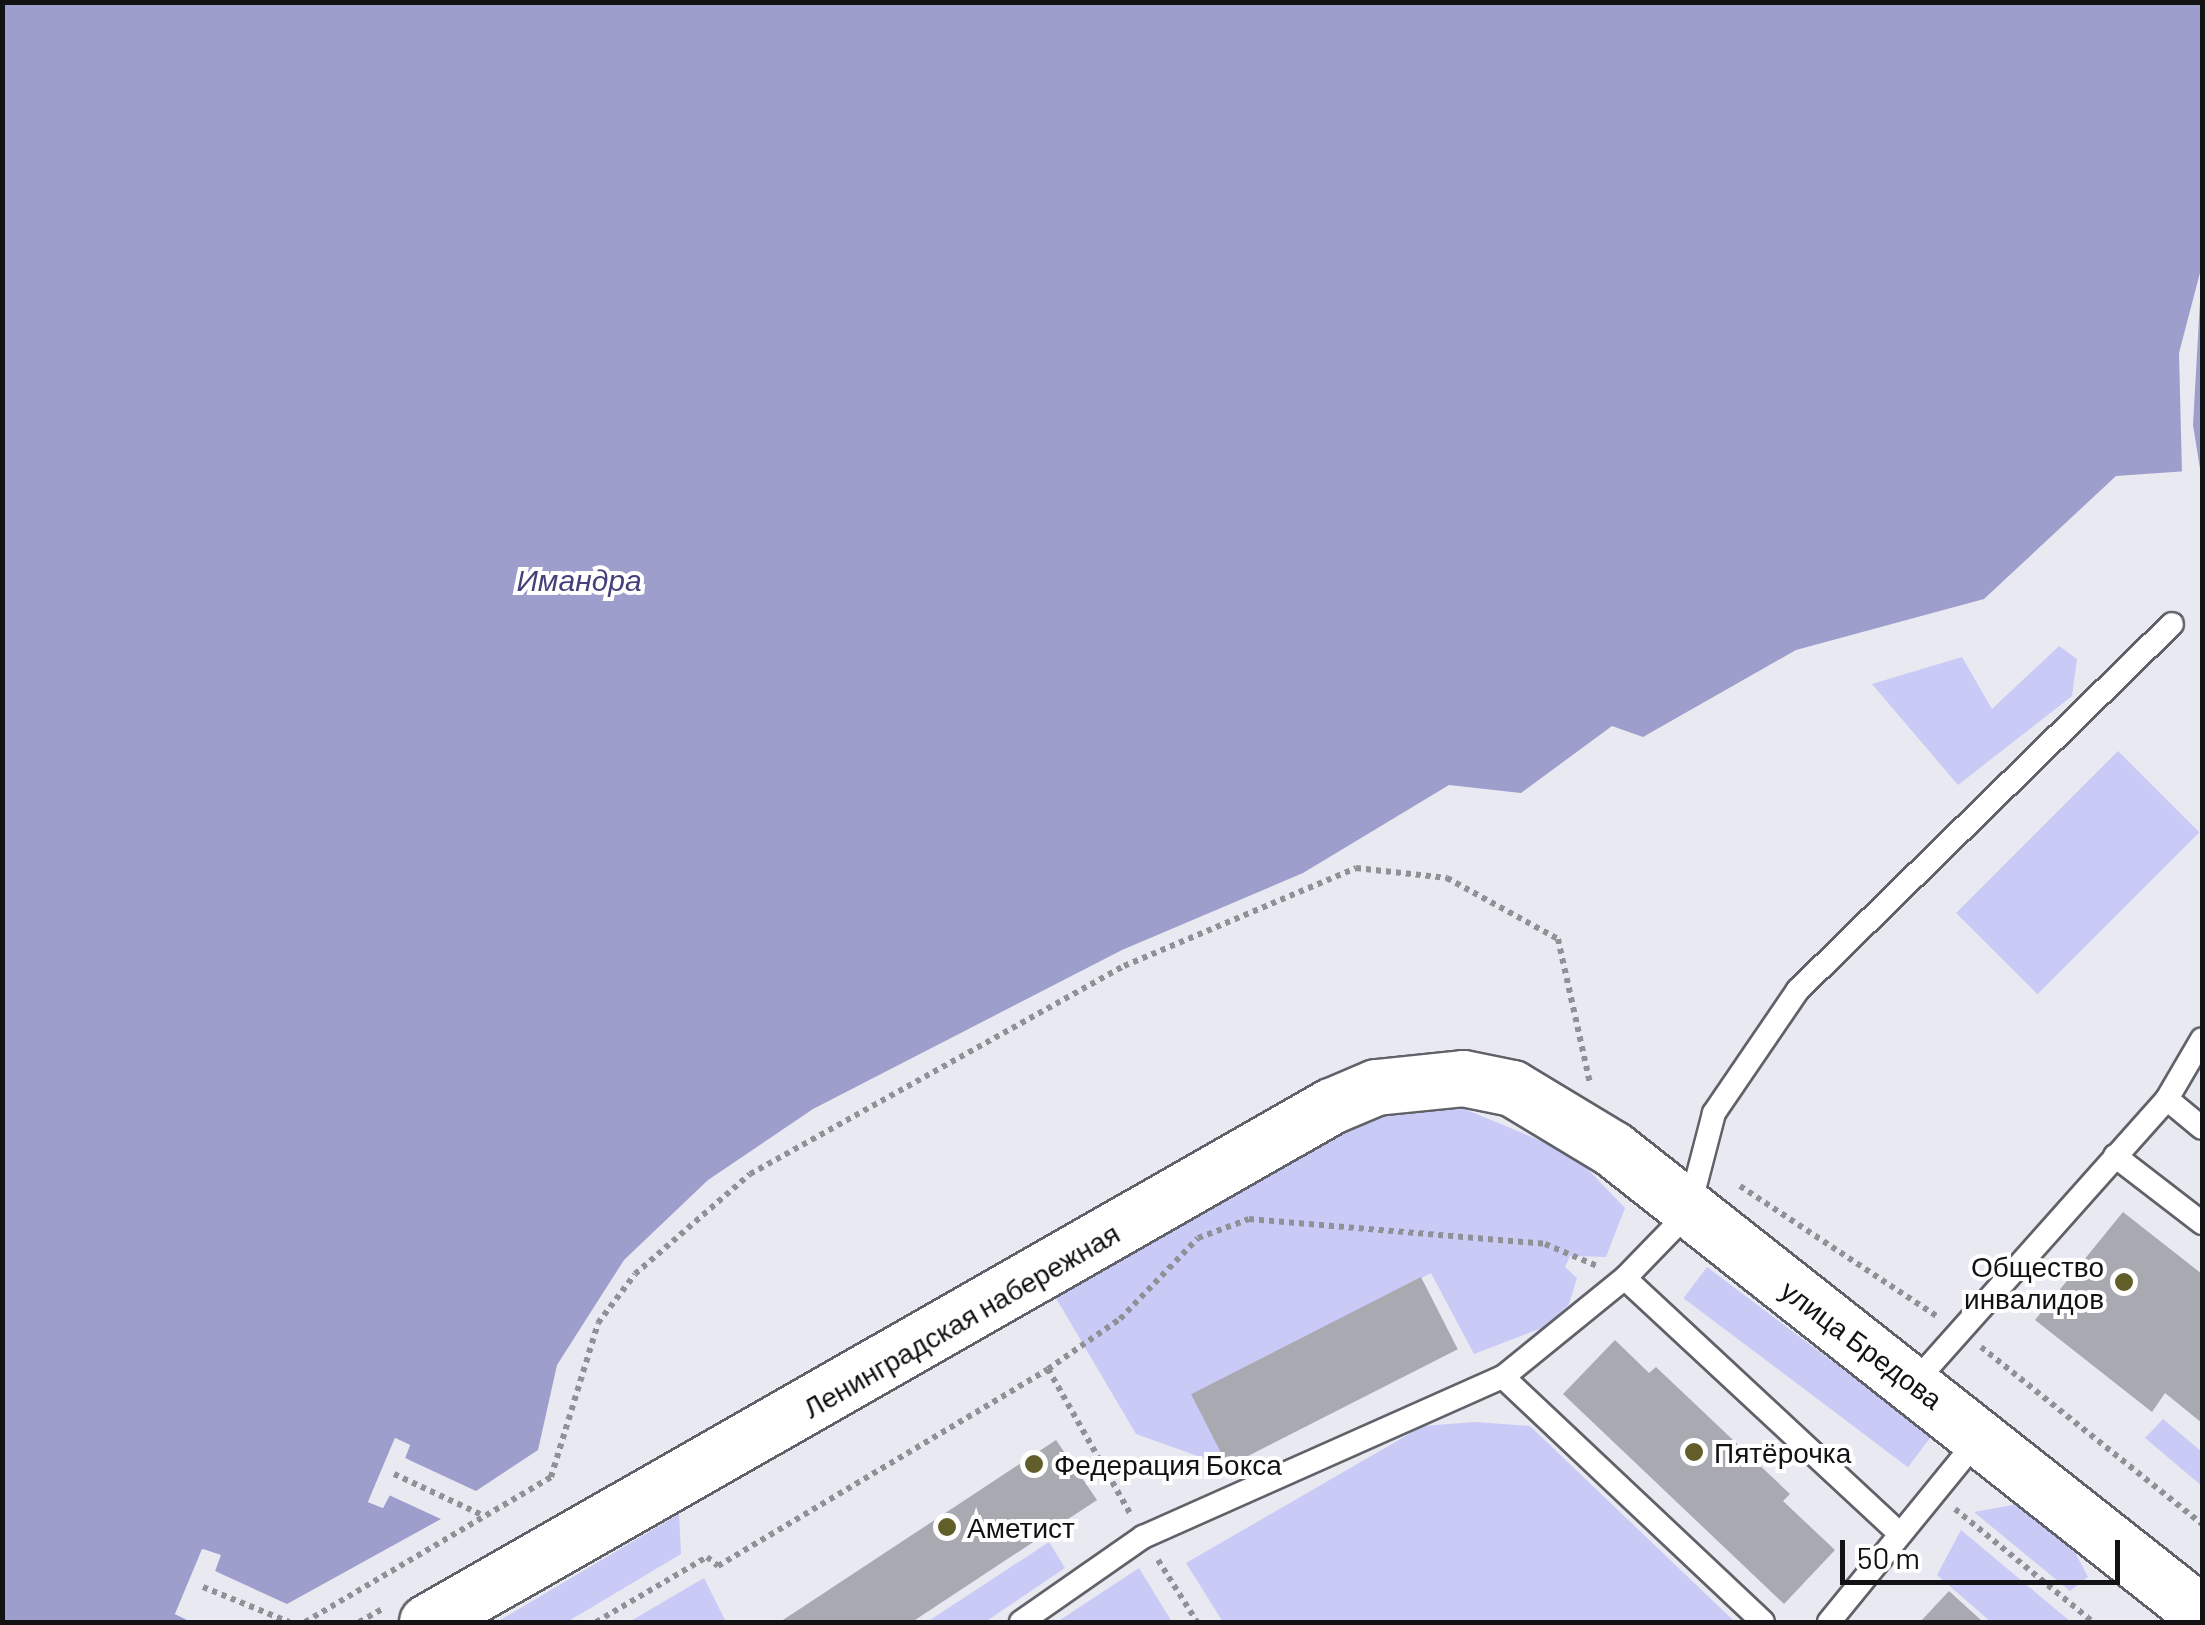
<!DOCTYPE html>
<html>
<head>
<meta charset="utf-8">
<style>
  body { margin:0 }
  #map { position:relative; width:2205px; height:1625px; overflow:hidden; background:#e8e9f1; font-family:Barlow,sans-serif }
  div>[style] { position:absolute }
  .green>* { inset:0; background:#c9caf6; transform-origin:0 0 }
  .water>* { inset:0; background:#9e9ecc }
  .pier>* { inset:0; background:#e8e9f1 }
  .building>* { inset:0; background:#a9a9b1; transform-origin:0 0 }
  .path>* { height:6px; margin-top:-3px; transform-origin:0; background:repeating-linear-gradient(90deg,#909197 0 5px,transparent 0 10px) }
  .roads { filter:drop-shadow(2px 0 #616269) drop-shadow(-2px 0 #616269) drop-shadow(0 2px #616269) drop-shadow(0 -2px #616269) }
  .lane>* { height:22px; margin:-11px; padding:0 11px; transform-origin:11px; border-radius:11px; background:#fff }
  .secondary>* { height:55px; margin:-27.5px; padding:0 27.5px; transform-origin:27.5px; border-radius:27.5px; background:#fff }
  .dots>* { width:28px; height:28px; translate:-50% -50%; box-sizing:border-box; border:5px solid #fff; border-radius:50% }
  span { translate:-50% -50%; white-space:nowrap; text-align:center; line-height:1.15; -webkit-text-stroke:8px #fff; paint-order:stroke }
  .poi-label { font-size:28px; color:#121215 }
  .right { translate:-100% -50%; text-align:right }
  .left { translate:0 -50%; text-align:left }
  .street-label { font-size:28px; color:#121215 }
  .water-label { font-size:30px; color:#44407b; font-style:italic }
  .frame { position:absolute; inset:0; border:5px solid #121215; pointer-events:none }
  .scale { position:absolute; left:1840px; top:1540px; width:280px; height:45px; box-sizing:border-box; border:5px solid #121215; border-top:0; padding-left:12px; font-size:30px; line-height:35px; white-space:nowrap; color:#121215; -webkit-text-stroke:8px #fff; paint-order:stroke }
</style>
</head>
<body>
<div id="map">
  <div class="green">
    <div style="clip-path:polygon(2059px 646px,2077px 659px,2072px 696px,1958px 785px,1872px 684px,1962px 657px,1992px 709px)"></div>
    <div style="left:2118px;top:751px;width:115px;height:229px;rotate:45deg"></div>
    <div style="clip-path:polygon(1455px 1105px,1573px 1154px,1625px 1208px,1606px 1257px,1570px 1256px,1565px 1267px,1577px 1278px,1569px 1304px,1547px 1326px,1474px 1354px,1431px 1273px,1194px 1396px,1231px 1468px,1136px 1434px,1050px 1288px,1363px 1114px)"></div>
    <div style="left:1707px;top:1267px;width:281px;height:39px;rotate:37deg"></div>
    <div style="clip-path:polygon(2163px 1419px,2202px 1452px,2202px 1486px,2145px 1438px)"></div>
    <div style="clip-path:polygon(1475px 1422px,1530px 1426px,1735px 1622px,1223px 1622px,1186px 1563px,1423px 1426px)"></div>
    <div style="clip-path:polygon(2018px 1504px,2069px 1541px,2088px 1577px,2070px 1591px,1974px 1512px)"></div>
    <div style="clip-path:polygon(679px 1514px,681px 1554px,567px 1622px,497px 1622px)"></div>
    <div style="clip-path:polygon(1961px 1530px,2071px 1622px,1991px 1622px,1937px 1575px)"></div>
    <div style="clip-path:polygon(1049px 1542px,1065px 1568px,985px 1622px,927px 1622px)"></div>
    <div style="clip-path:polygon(1139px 1568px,1172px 1622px,1057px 1622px)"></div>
    <div style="clip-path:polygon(704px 1578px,726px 1622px,629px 1622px)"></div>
  </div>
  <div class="water">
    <div style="clip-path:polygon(3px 3px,2202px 3px,2202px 470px,2116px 476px,1984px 599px,1796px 650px,1643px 737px,1612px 726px,1521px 793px,1449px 785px,1303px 873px,1122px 950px,813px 1109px,708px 1180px,624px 1260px,557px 1365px,538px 1450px,476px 1491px,405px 1458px,410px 1445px,395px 1438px,368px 1502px,383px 1508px,389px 1495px,441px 1519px,287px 1604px,215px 1571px,220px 1555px,203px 1549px,175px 1614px,191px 1622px,3px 1622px)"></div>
  </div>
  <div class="pier">
    <div style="clip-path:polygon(2202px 265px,2193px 425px,2201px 475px,2182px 474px,2179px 353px)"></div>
    <div style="clip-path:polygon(395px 1438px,410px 1445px,405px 1458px,474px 1495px,402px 1462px,397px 1444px,374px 1499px,391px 1490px,446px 1521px,390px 1495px,383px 1508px,368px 1502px)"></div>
    <div style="clip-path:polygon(202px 1549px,221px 1555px,215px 1571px,285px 1609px,212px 1575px,214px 1558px,205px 1555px,181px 1612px,190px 1616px,200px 1601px,242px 1622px,200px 1606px,192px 1622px,175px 1614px)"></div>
  </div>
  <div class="building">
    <div style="clip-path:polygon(2123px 1212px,2202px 1274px,2202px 1423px,2165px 1393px,2152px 1412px,2035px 1320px)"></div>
    <div style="left:1421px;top:1277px;width:81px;height:258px;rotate:63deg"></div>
    <div style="clip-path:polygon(1615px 1340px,1649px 1373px,1656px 1367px,1790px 1494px,1783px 1501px,1835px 1550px,1784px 1604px,1563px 1394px)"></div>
    <div style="clip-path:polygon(1056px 1440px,1097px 1500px,912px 1622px,780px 1622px)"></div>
    <div style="clip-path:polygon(1949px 1591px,1983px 1622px,1920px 1622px)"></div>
  </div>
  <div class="path">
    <div style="left:1740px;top:1186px;width:237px;rotate:33.5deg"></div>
    <div style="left:1981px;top:1347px;width:283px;rotate:38.7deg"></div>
    <div style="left:1048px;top:1369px;width:88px;rotate:-34.8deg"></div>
    <div style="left:1120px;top:1319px;width:112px;rotate:-46.1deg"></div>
    <div style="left:1198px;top:1238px;width:54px;rotate:-20.4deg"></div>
    <div style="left:1249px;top:1219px;width:297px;rotate:4.8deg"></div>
    <div style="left:1545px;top:1244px;width:56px;rotate:22.9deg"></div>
    <div style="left:394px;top:1474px;width:99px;rotate:25deg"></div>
    <div style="left:1955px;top:1509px;width:178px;rotate:39.3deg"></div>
    <div style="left:1158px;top:1560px;width:73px;rotate:57.8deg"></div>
    <div style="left:203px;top:1587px;width:93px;rotate:22.1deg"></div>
    <div style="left:305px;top:1622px;width:286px;rotate:-30.5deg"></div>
    <div style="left:551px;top:1477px;width:161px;rotate:-73deg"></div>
    <div style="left:598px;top:1323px;width:61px;rotate:-52.9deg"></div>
    <div style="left:635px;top:1274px;width:152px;rotate:-41deg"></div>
    <div style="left:750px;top:1174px;width:428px;rotate:-29.1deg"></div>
    <div style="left:1124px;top:966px;width:252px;rotate:-22.9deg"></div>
    <div style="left:1356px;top:868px;width:92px;rotate:6.3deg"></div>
    <div style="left:1447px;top:878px;width:127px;rotate:28.8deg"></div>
    <div style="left:1558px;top:939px;width:148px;rotate:77.5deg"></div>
    <div style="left:359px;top:1622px;width:29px;rotate:-29deg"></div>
    <div style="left:596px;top:1622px;width:129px;rotate:-30.4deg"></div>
    <div style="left:707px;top:1557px;width:14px;rotate:39deg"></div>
    <div style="left:718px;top:1566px;width:384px;rotate:-30.8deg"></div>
    <div style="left:1048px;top:1369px;width:168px;rotate:60.4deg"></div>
  </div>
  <div class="roads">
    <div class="lane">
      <div style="left:2167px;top:1099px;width:45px;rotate:39.6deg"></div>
      <div style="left:2115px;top:1156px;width:110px;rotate:37.6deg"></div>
      <div style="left:1503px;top:1377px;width:357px;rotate:43.3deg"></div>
      <div style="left:1915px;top:1382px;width:379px;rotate:-48.3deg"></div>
      <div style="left:2167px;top:1099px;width:69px;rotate:-59.7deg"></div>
      <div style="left:1899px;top:1533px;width:374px;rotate:-137.1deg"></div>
      <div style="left:1625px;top:1278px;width:91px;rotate:-45.9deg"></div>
      <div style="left:1688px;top:1213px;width:103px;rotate:-75.4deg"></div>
      <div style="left:1714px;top:1113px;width:149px;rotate:-55.7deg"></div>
      <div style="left:1798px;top:990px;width:523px;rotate:-44.38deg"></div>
      <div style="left:1021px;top:1622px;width:149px;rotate:-34.9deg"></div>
      <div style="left:1143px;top:1537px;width:394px;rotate:-24deg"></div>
      <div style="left:1503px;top:1377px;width:157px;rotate:-39.1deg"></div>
      <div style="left:1829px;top:1622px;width:239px;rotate:-50.8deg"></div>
    </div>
    <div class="secondary">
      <div style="left:427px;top:1622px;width:1041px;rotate:-29.72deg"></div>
      <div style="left:1331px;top:1106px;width:49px;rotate:-22.9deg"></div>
      <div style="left:1376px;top:1087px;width:87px;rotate:-5.9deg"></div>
      <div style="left:1463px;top:1078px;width:50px;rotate:11.5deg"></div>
      <div style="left:1512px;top:1088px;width:118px;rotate:31.1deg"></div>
      <div style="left:1613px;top:1149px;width:750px;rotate:38.29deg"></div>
    </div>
  </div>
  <div class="dots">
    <div style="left:2124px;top:1282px;background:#625e2a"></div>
    <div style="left:1694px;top:1452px;background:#625e2a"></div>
    <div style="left:1034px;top:1464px;background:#625e2a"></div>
    <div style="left:947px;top:1527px;background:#625e2a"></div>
  </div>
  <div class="poi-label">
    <span class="right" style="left:2104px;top:1282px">Общество<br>инвалидов</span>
    <span class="left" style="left:1714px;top:1452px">Пятёрочка</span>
    <span class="left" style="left:1054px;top:1464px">Федерация Бокса</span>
    <span class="left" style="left:967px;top:1527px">Аметист</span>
  </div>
  <div class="street-label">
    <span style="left:961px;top:1320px;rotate:-30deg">Ленинградская набережная</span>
    <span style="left:1862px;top:1344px;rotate:37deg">улица Бредова</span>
  </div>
  <div class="water-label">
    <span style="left:579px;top:579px">Имандра</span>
  </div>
  <div class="frame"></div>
  <div class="scale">50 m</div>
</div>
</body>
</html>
